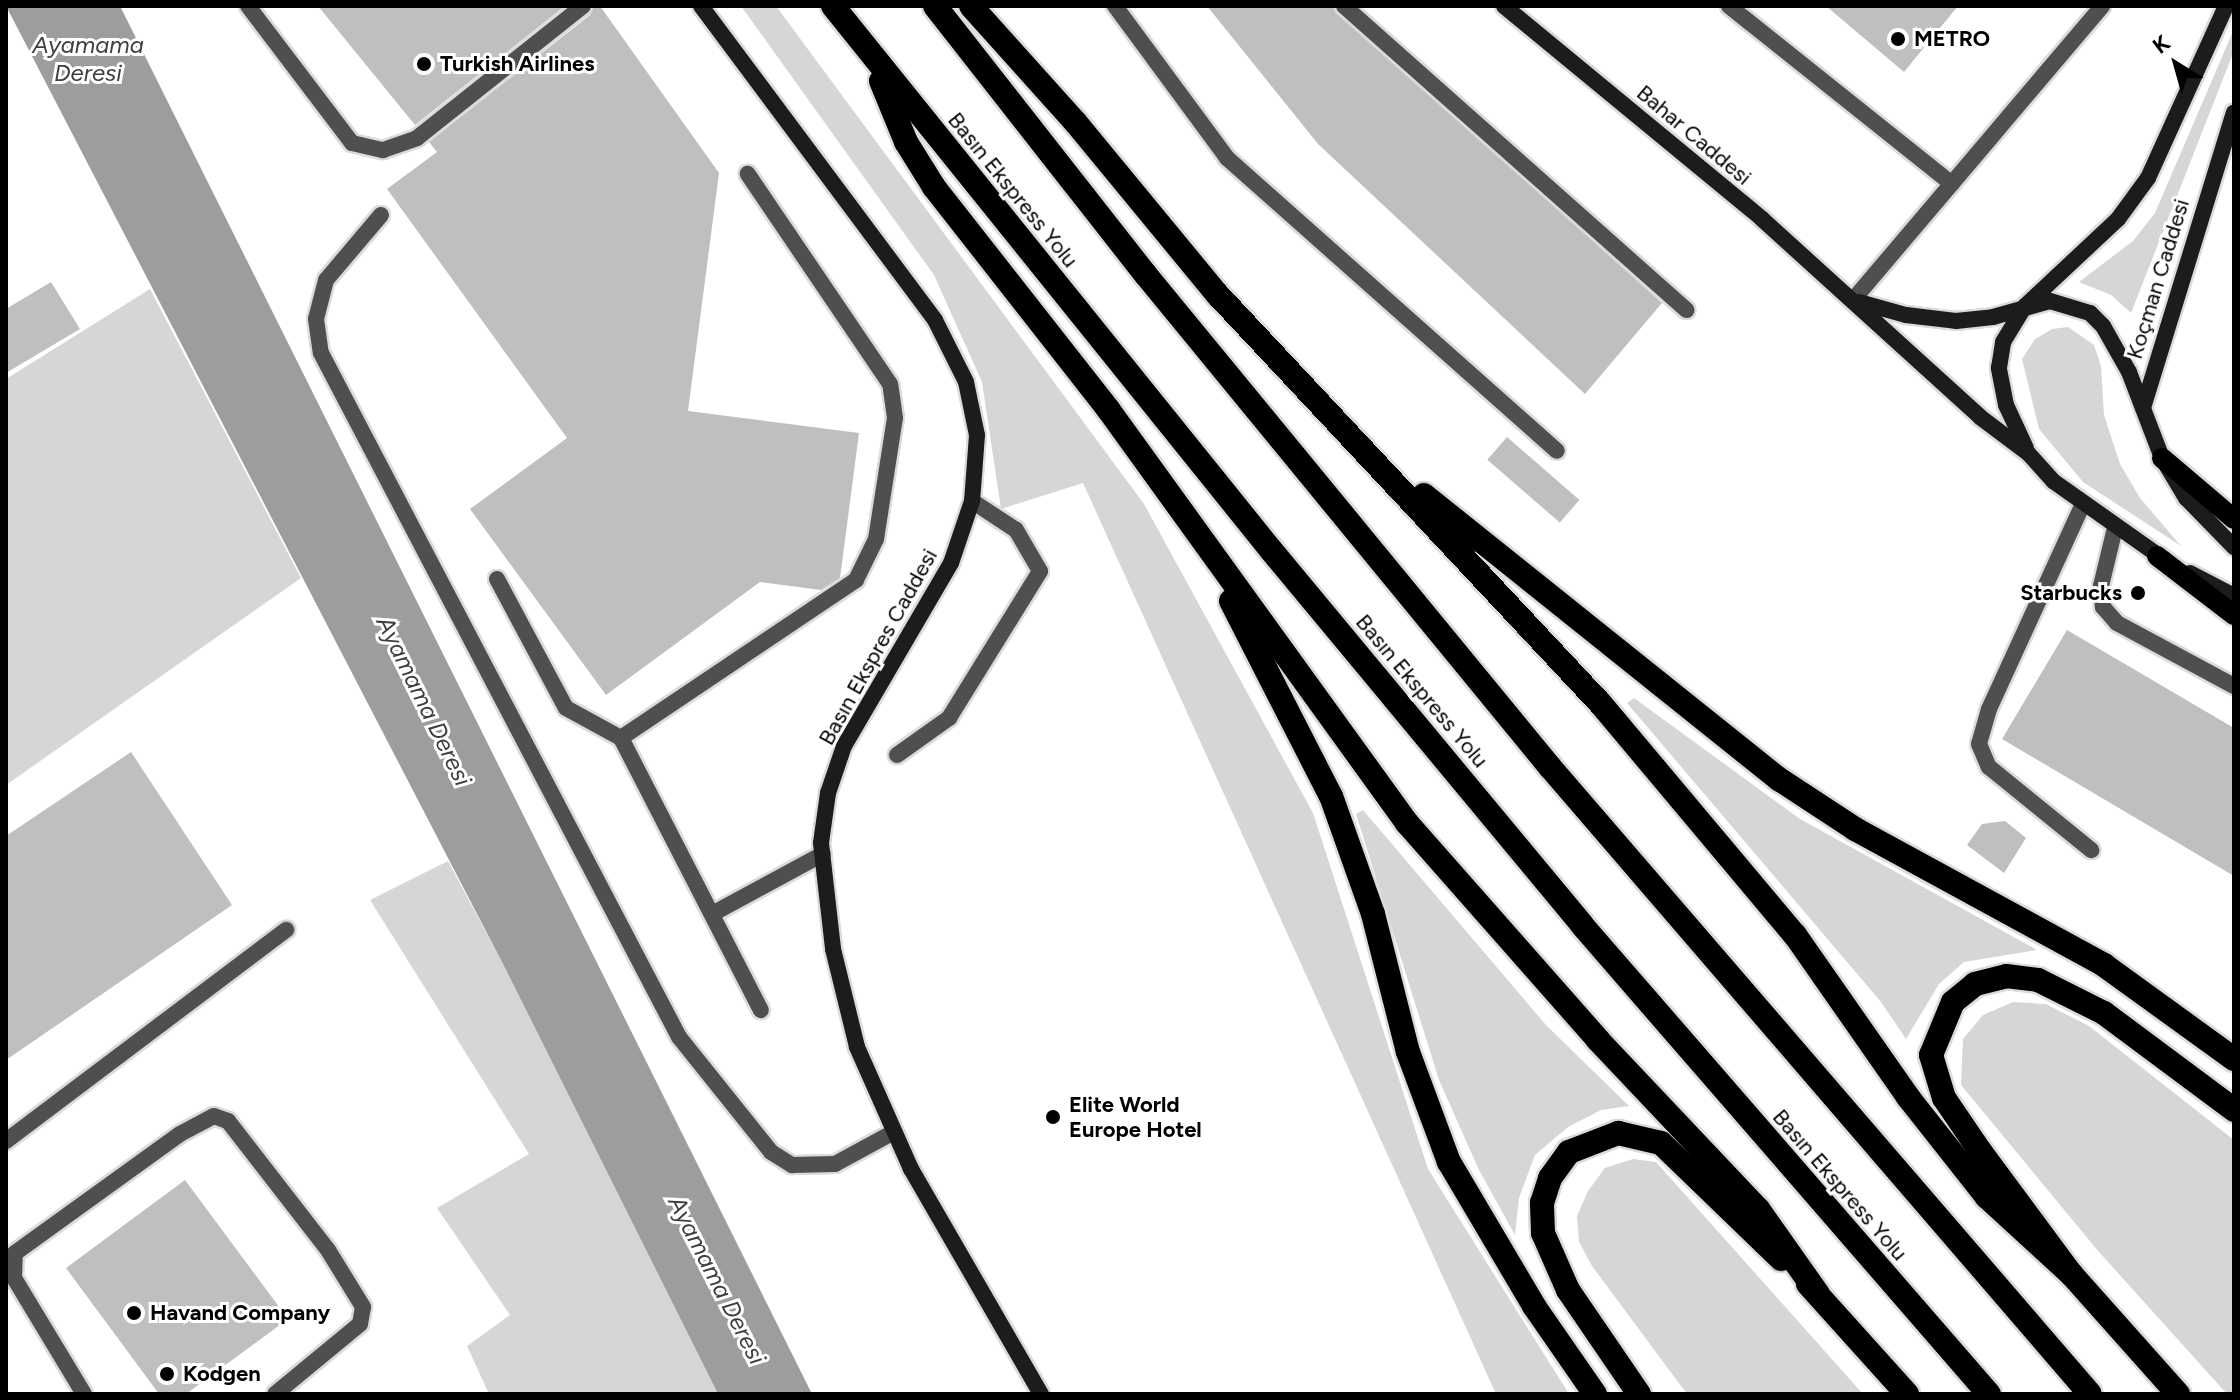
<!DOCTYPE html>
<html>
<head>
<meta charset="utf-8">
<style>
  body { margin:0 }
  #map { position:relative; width:2240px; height:1400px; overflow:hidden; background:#fff; font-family:Figtree,sans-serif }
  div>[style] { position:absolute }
  .green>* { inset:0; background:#d6d6d6 }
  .water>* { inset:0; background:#9d9d9d }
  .building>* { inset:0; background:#bfbfbf; transform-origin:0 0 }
  .roads { filter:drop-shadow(2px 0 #dbdbdb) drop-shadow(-2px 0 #dbdbdb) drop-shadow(0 2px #dbdbdb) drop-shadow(0 -2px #dbdbdb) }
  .lane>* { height:16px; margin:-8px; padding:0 8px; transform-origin:8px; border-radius:8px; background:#4f4f4f }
  .secondary>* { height:16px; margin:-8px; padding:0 8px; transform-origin:8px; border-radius:8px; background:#1c1c1c }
  .primary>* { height:20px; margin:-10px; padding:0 10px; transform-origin:10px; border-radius:10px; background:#000 }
  .highway>* { height:24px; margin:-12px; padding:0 12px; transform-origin:12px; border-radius:12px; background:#000 }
  .dots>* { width:22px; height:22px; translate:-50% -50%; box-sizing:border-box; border:4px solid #fff; border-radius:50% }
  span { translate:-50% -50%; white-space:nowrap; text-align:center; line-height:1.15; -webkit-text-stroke:6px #fff; paint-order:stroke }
  .poi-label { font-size:22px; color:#000; font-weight:700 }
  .left { translate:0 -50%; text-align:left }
  .right { translate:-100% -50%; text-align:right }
  .street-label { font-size:22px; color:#000 }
  .water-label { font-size:24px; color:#3e3e3e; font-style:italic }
  .frame { position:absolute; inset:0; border:8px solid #000; pointer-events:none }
  .north { position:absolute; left:2136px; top:24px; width:80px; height:80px; -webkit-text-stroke:6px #fff; paint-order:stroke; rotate:323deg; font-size:22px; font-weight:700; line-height:32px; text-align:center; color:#000 }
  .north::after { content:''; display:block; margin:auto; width:28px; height:36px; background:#000; clip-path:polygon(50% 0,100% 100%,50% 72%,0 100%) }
</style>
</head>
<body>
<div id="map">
  <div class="green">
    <div style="clip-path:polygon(741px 6px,776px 6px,1144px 504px,1313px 813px,1428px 1169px,1569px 1394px,1496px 1394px,1083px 483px,1001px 509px,982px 382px,934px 275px)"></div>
    <div style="clip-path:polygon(2234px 29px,2234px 51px,2131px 313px,2111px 295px,2079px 282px,2133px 241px,2155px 213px)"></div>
    <div style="clip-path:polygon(150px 289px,301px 578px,6px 785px,6px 379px)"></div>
    <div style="clip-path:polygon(2068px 327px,2094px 345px,2101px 366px,2104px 415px,2120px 464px,2140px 498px,2181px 546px,2083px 482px,2039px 429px,2022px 359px,2035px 339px,2052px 329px)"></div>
    <div style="clip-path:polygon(1634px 698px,1800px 819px,2037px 950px,1964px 962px,1939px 984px,1906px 1039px,1881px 1002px,1627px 703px)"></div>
    <div style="clip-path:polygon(1363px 810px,1546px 1025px,1629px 1106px,1601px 1110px,1568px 1127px,1535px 1155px,1519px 1198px,1515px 1235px,1479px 1170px,1439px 1080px,1356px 814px)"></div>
    <div style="clip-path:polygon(448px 861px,503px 964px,718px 1394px,489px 1394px,467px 1346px,510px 1315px,437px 1208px,529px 1154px,370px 900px)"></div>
    <div style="clip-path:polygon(2013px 1002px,2046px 1004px,2089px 1026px,2234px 1140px,2234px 1394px,2227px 1394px,2099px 1252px,1961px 1085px,1963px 1039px,1983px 1015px)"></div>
    <div style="clip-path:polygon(1633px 1159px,1656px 1162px,1863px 1394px,1687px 1394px,1592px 1266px,1579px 1242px,1577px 1216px,1588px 1191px,1605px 1168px)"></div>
  </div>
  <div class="water">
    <div style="clip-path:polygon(6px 6px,120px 6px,812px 1394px,718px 1394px,503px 964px)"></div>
  </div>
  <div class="building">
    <div style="clip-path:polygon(318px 6px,565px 6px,415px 125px)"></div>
    <div style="clip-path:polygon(594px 6px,600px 6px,719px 173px,688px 411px,859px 433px,840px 578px,821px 590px,760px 582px,606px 695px,470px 509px,567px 438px,387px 189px,437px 152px,429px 142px,590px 15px)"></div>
    <div style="clip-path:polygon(1207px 6px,1331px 6px,1662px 303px,1585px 394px,1318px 144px)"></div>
    <div style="clip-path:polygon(1826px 6px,1958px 6px,1904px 72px)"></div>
    <div style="clip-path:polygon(51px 282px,80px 329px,6px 373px,6px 309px)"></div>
    <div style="left:1507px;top:437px;width:96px;height:30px;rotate:41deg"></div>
    <div style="clip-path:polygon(2067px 630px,2234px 728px,2234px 876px,2002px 739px)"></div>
    <div style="clip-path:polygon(131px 752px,232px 905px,6px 1060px,6px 836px)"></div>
    <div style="clip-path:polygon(2005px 821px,2026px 838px,2004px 873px,1967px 845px,1982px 824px)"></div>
    <div style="clip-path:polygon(185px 1180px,288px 1319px,186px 1394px,159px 1394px,66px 1268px)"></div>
  </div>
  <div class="roads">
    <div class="lane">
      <div style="left:248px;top:6px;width:172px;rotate:52.8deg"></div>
      <div style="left:352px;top:143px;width:32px;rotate:13deg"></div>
      <div style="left:383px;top:150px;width:36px;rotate:-19deg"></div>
      <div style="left:417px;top:138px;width:212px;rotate:-38.5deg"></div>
      <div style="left:1115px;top:6px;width:189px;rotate:53.6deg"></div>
      <div style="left:1227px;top:158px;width:441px;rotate:41.6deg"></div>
      <div style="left:1344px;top:6px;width:458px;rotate:41.6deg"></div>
      <div style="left:1729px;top:6px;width:285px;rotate:38.6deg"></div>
      <div style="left:381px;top:215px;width:85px;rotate:130.2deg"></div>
      <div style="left:326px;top:280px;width:40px;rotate:104.4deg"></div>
      <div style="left:316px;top:319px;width:34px;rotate:82deg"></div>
      <div style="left:321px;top:353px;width:772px;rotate:62.37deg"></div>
      <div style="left:679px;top:1037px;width:147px;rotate:51.3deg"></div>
      <div style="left:771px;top:1152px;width:25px;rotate:32deg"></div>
      <div style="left:792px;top:1165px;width:43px;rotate:-1.3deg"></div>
      <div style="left:835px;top:1164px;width:67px;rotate:-28.5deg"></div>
      <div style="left:1853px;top:300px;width:385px;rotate:-49.7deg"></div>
      <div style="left:2082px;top:506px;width:223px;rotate:114.6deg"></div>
      <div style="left:1989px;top:709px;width:36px;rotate:106deg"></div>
      <div style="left:1979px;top:744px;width:25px;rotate:67deg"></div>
      <div style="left:1989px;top:767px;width:132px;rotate:39.1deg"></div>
      <div style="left:2115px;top:528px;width:60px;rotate:103.6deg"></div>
      <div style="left:2101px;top:586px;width:21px;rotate:85deg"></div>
      <div style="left:2103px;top:607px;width:21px;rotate:49deg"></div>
      <div style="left:2117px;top:623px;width:133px;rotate:28.3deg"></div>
      <div style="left:497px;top:579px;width:146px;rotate:61.9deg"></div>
      <div style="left:566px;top:708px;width:63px;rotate:28.6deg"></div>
      <div style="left:621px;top:738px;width:306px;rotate:62.8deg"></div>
      <div style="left:621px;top:738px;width:283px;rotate:-33.9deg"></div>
      <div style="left:856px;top:580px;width:46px;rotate:-64deg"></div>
      <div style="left:876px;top:539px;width:122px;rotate:-81.1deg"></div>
      <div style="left:895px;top:418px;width:34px;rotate:-98deg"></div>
      <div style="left:890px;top:384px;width:254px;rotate:-124.1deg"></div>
      <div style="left:897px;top:755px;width:64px;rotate:-35.4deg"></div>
      <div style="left:949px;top:718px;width:173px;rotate:-58.2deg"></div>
      <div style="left:1040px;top:571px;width:48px;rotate:-120.3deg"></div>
      <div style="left:1016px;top:530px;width:53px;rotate:-146.6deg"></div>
      <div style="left:712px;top:914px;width:126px;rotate:-28.4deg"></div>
      <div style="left:6px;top:1141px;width:351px;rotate:-37deg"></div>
      <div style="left:84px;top:1394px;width:135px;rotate:-121.1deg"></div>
      <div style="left:14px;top:1278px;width:25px;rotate:-88deg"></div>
      <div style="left:15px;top:1253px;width:203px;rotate:-35.8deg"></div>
      <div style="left:180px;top:1134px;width:38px;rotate:-28deg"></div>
      <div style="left:214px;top:1116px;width:15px;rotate:20deg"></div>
      <div style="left:228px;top:1121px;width:163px;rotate:52.2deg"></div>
      <div style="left:328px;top:1250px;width:67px;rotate:58.4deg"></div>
      <div style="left:363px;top:1307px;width:17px;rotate:100deg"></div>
      <div style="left:360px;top:1324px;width:110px;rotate:140.5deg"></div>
    </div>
    <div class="secondary">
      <div style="left:701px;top:6px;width:392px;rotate:53.3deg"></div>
      <div style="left:935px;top:320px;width:69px;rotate:63.4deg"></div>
      <div style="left:966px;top:382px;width:54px;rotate:78.3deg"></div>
      <div style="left:977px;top:435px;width:66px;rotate:94.3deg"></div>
      <div style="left:972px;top:501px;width:65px;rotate:108.7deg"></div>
      <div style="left:951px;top:563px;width:212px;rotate:120.3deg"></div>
      <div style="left:844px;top:746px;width:50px;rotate:108.8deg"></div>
      <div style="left:828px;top:793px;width:50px;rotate:98deg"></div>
      <div style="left:821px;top:843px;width:107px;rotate:83.5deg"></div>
      <div style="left:833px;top:949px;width:101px;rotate:76.2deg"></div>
      <div style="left:857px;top:1047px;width:133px;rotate:66.1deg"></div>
      <div style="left:911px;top:1169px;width:260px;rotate:60deg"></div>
      <div style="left:1504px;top:6px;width:335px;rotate:39.5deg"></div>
      <div style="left:1762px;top:219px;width:294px;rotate:42.2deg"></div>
      <div style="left:1980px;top:417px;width:60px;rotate:36.9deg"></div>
      <div style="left:2028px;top:453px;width:38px;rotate:48deg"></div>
      <div style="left:2053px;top:481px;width:137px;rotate:35.2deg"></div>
      <div style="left:1859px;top:302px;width:49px;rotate:15.5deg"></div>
      <div style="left:1906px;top:315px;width:50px;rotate:6.8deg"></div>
      <div style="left:1956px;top:321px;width:37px;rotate:-6deg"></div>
      <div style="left:1993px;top:317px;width:59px;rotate:-15.7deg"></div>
      <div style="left:2050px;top:301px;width:42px;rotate:16.7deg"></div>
      <div style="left:2090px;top:313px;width:18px;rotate:45deg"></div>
      <div style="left:2103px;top:326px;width:53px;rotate:60.5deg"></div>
      <div style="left:2129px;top:372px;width:92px;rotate:69deg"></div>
      <div style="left:2162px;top:458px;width:47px;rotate:59deg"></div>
      <div style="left:2186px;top:498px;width:69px;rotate:45.6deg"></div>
      <div style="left:2143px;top:408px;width:309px;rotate:-72.9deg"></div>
      <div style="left:2026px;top:448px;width:47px;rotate:-114.9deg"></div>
      <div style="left:2006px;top:405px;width:38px;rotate:-101deg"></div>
      <div style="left:1999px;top:368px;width:26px;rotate:-81deg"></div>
      <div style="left:2003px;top:342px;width:42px;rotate:-58.6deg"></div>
      <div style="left:2025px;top:306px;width:127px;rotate:-43.1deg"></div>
      <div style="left:2118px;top:219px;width:51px;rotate:-53.8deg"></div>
      <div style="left:2148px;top:178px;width:189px;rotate:-65.6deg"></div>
      <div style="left:2190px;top:573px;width:50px;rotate:27.6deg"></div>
    </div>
    <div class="primary">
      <div style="left:2162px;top:458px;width:94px;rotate:40.3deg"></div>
      <div style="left:2157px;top:556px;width:97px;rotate:37.5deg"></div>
    </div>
    <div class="highway">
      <div style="left:833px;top:6px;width:698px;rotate:51.16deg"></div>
      <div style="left:1271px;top:550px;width:487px;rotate:50.3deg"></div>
      <div style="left:1582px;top:925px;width:621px;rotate:49.05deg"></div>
      <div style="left:935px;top:6px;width:342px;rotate:51.9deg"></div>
      <div style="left:1146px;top:275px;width:637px;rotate:50.61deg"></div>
      <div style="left:1550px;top:767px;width:827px;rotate:49.26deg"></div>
      <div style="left:971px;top:6px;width:157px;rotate:48.1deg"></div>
      <div style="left:1076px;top:123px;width:223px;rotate:50.5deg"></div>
      <div style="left:1218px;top:295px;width:559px;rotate:46.89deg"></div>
      <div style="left:1600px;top:703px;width:303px;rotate:50deg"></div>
      <div style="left:1795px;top:935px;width:198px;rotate:55.1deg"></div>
      <div style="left:1908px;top:1097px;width:127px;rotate:51.7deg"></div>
      <div style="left:1987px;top:1197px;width:114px;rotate:42.5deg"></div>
      <div style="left:881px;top:81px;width:66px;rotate:67.7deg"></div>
      <div style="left:906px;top:142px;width:53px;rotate:58.1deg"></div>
      <div style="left:934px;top:187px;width:282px;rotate:51.9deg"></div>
      <div style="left:1108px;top:409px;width:511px;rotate:54.16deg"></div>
      <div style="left:1407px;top:823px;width:289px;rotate:48.6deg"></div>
      <div style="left:1598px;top:1040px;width:233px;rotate:46.6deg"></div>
      <div style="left:1758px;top:1209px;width:104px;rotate:54.8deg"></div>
      <div style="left:1424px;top:495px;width:455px;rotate:38.7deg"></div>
      <div style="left:1779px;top:779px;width:91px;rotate:33.3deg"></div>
      <div style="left:1855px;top:829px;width:284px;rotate:28.6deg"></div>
      <div style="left:2104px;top:965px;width:160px;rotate:35.9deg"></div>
      <div style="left:1231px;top:601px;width:219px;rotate:62.9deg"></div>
      <div style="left:1331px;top:796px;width:125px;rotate:70.4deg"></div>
      <div style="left:1373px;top:914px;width:142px;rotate:75.8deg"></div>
      <div style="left:1408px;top:1052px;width:117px;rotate:69.6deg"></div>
      <div style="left:1449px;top:1162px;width:167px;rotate:59.4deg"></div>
      <div style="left:1534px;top:1306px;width:107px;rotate:55.3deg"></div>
      <div style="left:1808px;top:1284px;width:148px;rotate:48deg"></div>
      <div style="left:1639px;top:1394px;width:126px;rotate:-124.3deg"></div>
      <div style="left:1568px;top:1290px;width:62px;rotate:-113.7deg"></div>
      <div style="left:1543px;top:1233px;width:30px;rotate:-92deg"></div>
      <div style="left:1542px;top:1203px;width:26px;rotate:-72deg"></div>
      <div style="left:1550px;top:1178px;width:32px;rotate:-54deg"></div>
      <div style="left:1569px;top:1152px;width:53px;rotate:-21.2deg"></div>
      <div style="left:1618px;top:1133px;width:44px;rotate:13.1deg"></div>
      <div style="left:1661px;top:1143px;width:167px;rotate:44deg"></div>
      <div style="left:2178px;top:1394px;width:161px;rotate:-131.7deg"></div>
      <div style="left:2071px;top:1274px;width:153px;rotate:-126.5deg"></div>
      <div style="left:1980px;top:1151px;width:64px;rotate:-124.2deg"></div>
      <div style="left:1944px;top:1098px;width:45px;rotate:-106.8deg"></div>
      <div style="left:1931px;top:1055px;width:57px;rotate:-67.5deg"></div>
      <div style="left:1953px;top:1002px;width:28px;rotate:-39deg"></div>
      <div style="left:1975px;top:984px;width:32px;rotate:-14deg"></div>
      <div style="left:2006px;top:976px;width:32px;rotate:7deg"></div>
      <div style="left:2038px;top:980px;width:74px;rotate:26.6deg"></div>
      <div style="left:2104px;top:1013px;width:162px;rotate:36.7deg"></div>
    </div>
  </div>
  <div class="dots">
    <div style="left:1898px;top:39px;background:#000"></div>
    <div style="left:424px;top:64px;background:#000"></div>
    <div style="left:2138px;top:593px;background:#000"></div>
    <div style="left:1053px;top:1117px;background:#000"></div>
    <div style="left:134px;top:1313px;background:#000"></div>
    <div style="left:167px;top:1374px;background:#000"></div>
  </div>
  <div class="poi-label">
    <span class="left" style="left:1914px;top:39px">METRO</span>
    <span class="left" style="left:440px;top:64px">Turkish Airlines</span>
    <span class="right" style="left:2122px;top:593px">Starbucks</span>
    <span class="left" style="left:1069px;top:1117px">Elite World<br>Europe Hotel</span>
    <span class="left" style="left:150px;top:1313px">Havand Company</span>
    <span class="left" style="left:183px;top:1374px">Kodgen</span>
  </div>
  <div class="street-label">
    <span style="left:1694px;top:135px;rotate:40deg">Bahar Caddesi</span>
    <span style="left:1013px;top:190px;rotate:51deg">Basın Ekspress Yolu</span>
    <span style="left:2158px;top:279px;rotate:-73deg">Koçman Caddesi</span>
    <span style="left:878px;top:647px;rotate:-61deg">Basın Ekspres Caddesi</span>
    <span style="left:1422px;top:691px;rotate:50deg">Basın Ekspress Yolu</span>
    <span style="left:1840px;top:1185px;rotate:49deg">Basın Ekspress Yolu</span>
  </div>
  <div class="water-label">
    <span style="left:88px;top:59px">Ayamama<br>Deresi</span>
    <span style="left:424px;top:701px;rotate:64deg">Ayamama Deresi</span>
    <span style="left:717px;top:1280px;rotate:63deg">Ayamama Deresi</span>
  </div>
  <div class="frame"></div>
  <div class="north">K</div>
</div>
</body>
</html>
